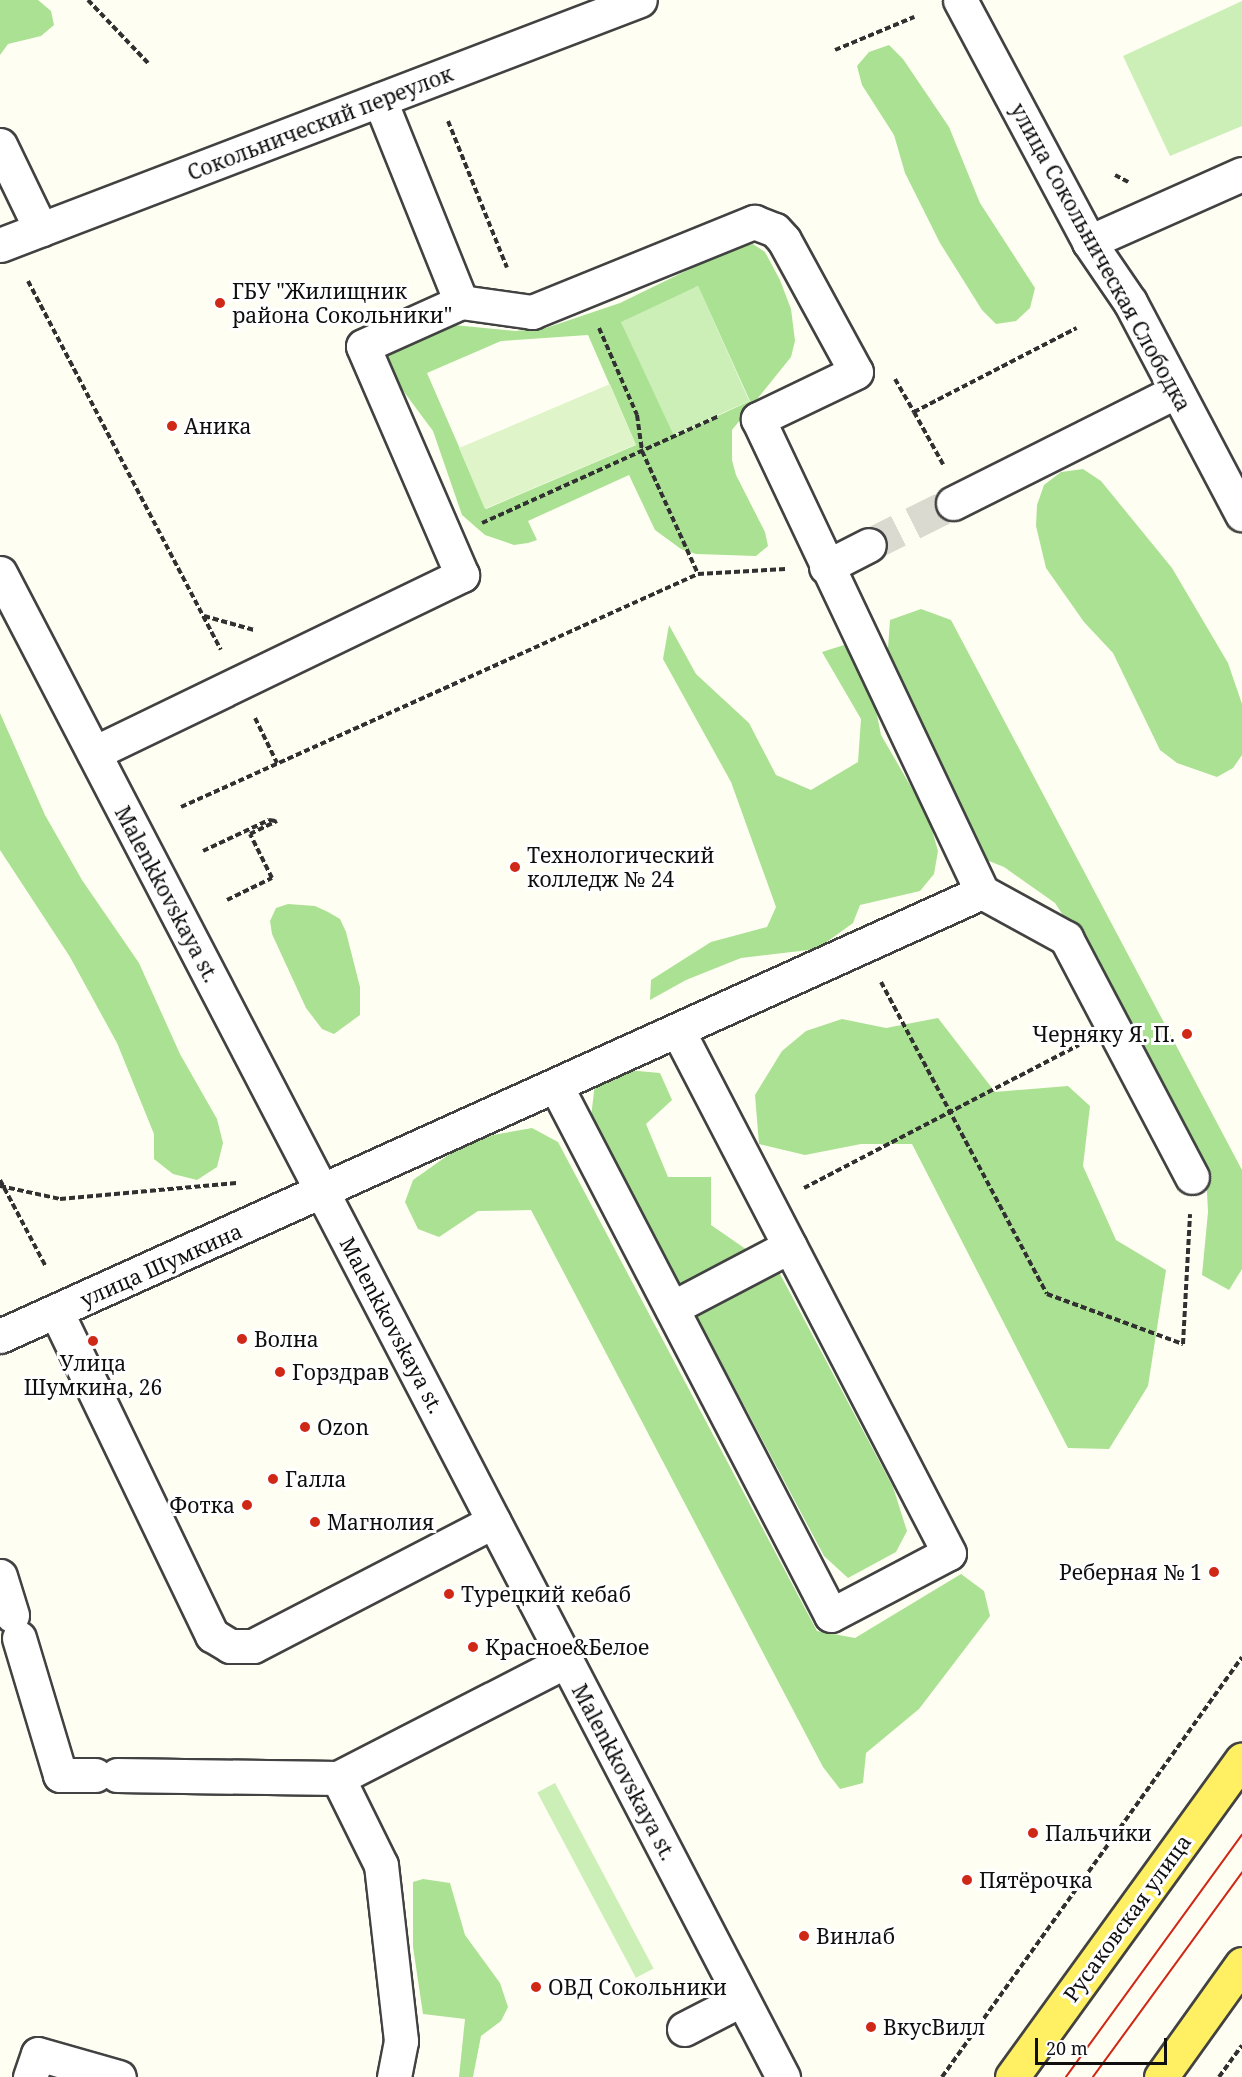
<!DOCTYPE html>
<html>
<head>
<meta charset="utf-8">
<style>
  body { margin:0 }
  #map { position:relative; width:1242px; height:2077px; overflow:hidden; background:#fffef2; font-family:"Noto Serif",serif }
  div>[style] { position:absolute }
  .green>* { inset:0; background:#cbefb6; transform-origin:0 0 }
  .forest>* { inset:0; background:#abe193 }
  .pitch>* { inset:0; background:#dff5c9; transform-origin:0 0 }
  .minor-tunnel>* { height:33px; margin-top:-16.5px; transform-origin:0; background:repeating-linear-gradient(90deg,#dbdad0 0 33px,transparent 0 49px) }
  .path>* { height:4px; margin-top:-2px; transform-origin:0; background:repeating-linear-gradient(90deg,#313131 0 6px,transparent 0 9px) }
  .roads { filter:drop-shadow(2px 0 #424242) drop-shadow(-2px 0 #424242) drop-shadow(0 2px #424242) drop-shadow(0 -2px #424242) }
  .minor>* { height:33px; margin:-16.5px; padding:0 16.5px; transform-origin:16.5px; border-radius:16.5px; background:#fff }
  .major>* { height:33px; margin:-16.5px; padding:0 16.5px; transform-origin:16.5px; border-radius:16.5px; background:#ffef62 }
  .tram>* { height:1.5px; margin:-0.75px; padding:0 0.75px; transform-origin:0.75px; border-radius:0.75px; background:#d02817 }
  .dots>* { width:16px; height:16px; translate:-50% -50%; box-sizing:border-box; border:3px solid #fff; border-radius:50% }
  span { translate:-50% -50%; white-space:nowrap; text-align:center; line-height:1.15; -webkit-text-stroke:6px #fff; paint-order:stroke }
  .street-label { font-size:21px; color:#0f0f0f }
  .poi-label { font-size:21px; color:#0f0f0f }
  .left { translate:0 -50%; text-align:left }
  .right { translate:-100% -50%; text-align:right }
  .scale { position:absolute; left:1035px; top:2038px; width:132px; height:27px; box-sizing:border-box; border:3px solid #0f0f0f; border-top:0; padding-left:8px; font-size:18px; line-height:21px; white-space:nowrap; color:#0f0f0f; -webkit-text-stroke:4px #fff; paint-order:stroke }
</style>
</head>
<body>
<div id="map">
  <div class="green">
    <div style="clip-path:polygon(1242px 1px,1242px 126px,1170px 156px,1123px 56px)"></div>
    <div style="left:698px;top:286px;width:126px;height:85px;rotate:66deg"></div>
    <div style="left:555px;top:1783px;width:210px;height:20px;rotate:62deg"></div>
  </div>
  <div class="forest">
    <div style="clip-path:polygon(0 0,38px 0,51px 11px,54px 25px,41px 36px,8px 44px,0 55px)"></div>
    <div style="clip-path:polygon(889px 45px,903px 59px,949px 127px,980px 203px,1035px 288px,1030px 308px,1016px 321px,996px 324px,982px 310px,940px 243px,905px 173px,894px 135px,862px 85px,857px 66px,869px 52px)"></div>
    <div style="clip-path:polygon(evenodd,753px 244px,765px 252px,780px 280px,791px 309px,795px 341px,791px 357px,732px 430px,732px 460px,736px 475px,765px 532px,768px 546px,756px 556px,696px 554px,681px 549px,655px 530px,629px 475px,528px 521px,537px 540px,528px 543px,514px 545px,485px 535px,462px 515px,433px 431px,387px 369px,386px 354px,395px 340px,422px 329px,454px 325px,515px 331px,546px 328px,620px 303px,735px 247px,753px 244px,698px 286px,750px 401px,674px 436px,621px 322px,698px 286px,753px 244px,588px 335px,636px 445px,486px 509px,427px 373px,501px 341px,588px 335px)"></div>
    <div style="clip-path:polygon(1083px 469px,1101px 481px,1172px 568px,1228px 663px,1242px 704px,1242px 755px,1233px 768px,1217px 777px,1177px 763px,1160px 750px,1113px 653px,1084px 622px,1046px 568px,1036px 526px,1037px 505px,1044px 485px,1061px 472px)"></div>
    <div style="clip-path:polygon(921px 609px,951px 620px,1242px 1170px,1242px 1269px,1229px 1290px,1202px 1275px,1208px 1212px,1206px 1172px,1107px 982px,1055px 903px,1004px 867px,979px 857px,937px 757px,887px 662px,890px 620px)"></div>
    <div style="clip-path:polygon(669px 625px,696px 674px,749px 723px,776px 775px,811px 790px,858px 762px,861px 719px,822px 652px,844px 645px,869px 675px,881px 735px,928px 816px,938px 851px,934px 874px,920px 891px,860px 905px,853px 923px,817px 949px,741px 958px,686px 980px,650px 1000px,651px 980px,711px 942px,767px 927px,776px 907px,731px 782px,663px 659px)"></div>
    <div style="clip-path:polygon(0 713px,45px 815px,82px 880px,139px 963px,180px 1054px,217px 1119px,223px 1143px,217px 1167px,197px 1180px,173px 1174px,154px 1159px,154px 1134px,117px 1043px,70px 957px,0 850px)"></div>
    <div style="clip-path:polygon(288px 904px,315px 906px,328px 912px,340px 919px,346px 932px,360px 987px,360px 1015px,334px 1034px,322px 1029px,306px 1008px,272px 934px,270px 921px,276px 908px)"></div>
    <div style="clip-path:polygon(938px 1018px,995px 1092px,1068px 1086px,1090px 1106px,1083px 1166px,1116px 1240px,1166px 1270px,1148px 1386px,1109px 1449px,1068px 1448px,912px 1144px,861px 1144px,805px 1155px,759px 1144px,755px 1095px,782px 1051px,806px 1031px,842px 1019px,886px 1028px)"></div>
    <div style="clip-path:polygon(627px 1070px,660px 1073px,672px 1100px,646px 1124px,668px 1177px,711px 1177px,711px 1225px,779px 1272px,893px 1487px,907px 1531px,896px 1552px,848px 1578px,824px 1556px,591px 1117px,595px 1083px)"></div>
    <div style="clip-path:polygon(532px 1128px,558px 1142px,817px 1631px,855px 1638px,961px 1574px,984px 1591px,990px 1616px,919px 1709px,866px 1753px,863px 1783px,840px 1789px,823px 1767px,531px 1210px,478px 1211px,439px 1237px,418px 1229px,405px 1202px,413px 1180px,471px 1139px)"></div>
    <div style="clip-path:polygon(423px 1879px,450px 1883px,465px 1935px,500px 1983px,508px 2007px,501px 2021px,481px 2036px,473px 2077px,459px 2077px,465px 2019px,423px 2014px,413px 1947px,413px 1882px)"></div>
  </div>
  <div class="pitch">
    <div style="left:610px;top:384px;width:66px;height:164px;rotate:67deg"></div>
  </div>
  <div class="minor-tunnel">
    <div style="left:869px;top:545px;width:94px;rotate:-26.6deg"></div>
  </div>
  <div class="path">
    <div style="left:88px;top:0;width:87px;rotate:46.4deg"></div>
    <div style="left:835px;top:50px;width:86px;rotate:-22.7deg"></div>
    <div style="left:448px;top:121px;width:158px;rotate:68.1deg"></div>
    <div style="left:1115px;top:175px;width:15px;rotate:28deg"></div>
    <div style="left:28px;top:281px;width:416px;rotate:62.4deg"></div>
    <div style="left:599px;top:328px;width:95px;rotate:66.4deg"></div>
    <div style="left:637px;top:415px;width:36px;rotate:82deg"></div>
    <div style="left:642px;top:451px;width:135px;rotate:65.5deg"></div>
    <div style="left:895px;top:379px;width:38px;rotate:60deg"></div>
    <div style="left:914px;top:412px;width:183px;rotate:-27.3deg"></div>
    <div style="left:914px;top:412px;width:60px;rotate:60.9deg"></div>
    <div style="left:482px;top:523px;width:260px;rotate:-24.3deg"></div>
    <div style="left:204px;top:616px;width:52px;rotate:15.6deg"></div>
    <div style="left:255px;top:718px;width:50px;rotate:63.9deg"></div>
    <div style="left:181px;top:807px;width:567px;rotate:-24.26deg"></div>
    <div style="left:698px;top:574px;width:88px;rotate:-3.3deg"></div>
    <div style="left:203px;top:851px;width:73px;rotate:-25.2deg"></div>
    <div style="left:269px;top:820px;width:7px;rotate:8deg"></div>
    <div style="left:227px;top:900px;width:50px;rotate:-26.1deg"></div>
    <div style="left:272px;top:878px;width:49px;rotate:-116.6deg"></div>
    <div style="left:250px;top:834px;width:30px;rotate:-26deg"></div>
    <div style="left:881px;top:982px;width:353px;rotate:62deg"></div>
    <div style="left:1047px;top:1294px;width:145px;rotate:20.2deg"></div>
    <div style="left:1183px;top:1344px;width:130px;rotate:-86.9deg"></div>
    <div style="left:0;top:1180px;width:98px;rotate:62.1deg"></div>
    <div style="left:0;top:1186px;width:61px;rotate:12.2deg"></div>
    <div style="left:60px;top:1199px;width:177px;rotate:-5.2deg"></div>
    <div style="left:804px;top:1188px;width:310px;rotate:-27.5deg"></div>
    <div style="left:942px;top:2077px;width:516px;rotate:-54.46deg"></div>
    <div style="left:1219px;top:2077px;width:39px;rotate:-54deg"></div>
  </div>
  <div class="roads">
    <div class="minor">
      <div style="left:960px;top:0;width:274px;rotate:61.9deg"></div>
      <div style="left:1089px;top:242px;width:73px;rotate:55.7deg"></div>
      <div style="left:1130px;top:302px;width:240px;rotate:62.2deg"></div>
      <div style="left:0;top:145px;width:94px;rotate:64.2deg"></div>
      <div style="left:1089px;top:242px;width:167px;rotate:-24deg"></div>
      <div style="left:0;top:245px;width:685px;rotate:-20.95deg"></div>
      <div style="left:461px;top:302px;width:72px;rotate:8deg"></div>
      <div style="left:532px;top:312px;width:240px;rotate:-22.1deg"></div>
      <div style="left:754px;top:222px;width:22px;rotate:21deg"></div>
      <div style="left:775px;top:230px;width:13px;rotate:48deg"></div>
      <div style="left:784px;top:240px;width:150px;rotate:61.4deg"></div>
      <div style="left:856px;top:372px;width:109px;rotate:154.4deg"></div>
      <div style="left:758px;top:419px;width:523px;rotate:64.66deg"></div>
      <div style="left:982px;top:892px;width:96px;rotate:28.7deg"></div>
      <div style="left:1066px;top:938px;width:270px;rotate:62.2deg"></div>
      <div style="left:953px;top:503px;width:250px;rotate:-26.6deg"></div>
      <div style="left:826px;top:567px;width:48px;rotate:-27.1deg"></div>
      <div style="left:0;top:573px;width:1696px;rotate:62.5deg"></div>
      <div style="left:94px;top:753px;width:409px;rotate:-25.8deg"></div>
      <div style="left:462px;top:575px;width:249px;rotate:-113.4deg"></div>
      <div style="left:363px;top:346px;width:107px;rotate:-24.2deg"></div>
      <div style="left:461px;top:302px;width:218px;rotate:-111.9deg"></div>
      <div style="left:556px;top:1086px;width:596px;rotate:62.53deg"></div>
      <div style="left:831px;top:1615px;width:133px;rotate:-27.7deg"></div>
      <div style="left:949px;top:1553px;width:588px;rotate:-117.44deg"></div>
      <div style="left:672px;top:1308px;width:133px;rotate:-27.7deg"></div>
      <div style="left:56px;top:1311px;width:360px;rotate:64.3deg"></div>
      <div style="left:212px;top:1635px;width:21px;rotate:31deg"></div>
      <div style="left:230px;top:1646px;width:23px"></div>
      <div style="left:253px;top:1646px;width:271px;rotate:-27.4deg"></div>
      <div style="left:0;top:1336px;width:1078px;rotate:-24.33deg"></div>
      <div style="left:0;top:1576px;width:41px;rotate:72.9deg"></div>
      <div style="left:19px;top:1638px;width:143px;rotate:73.3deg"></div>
      <div style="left:60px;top:1775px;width:35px"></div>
      <div style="left:117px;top:1775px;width:221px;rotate:0.8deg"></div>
      <div style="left:338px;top:1778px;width:256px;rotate:-27.2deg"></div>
      <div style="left:338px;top:1778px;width:97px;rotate:63.7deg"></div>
      <div style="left:381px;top:1865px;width:177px;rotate:83.5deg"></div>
      <div style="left:401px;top:2041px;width:37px;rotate:101deg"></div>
      <div style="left:684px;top:2029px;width:65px;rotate:-27.3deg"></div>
      <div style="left:30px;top:2077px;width:24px;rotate:-71deg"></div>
      <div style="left:38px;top:2054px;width:84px;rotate:15.9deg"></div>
    </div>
    <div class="major">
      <div style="left:1012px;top:2077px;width:392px;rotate:-54.1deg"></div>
      <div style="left:1161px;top:2077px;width:139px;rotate:-54.4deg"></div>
    </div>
  </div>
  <div class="tram">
    <div style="left:1066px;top:2077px;width:299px;rotate:-54deg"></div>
    <div style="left:1093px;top:2077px;width:253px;rotate:-53.9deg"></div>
  </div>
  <div class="dots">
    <div style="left:220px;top:303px;background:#d02817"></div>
    <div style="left:172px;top:426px;background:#d02817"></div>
    <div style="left:515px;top:867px;background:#d02817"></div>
    <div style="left:1187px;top:1034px;background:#d02817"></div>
    <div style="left:242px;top:1339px;background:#d02817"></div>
    <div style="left:93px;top:1341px;background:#d02817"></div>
    <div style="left:280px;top:1372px;background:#d02817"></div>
    <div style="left:305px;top:1427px;background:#d02817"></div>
    <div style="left:273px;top:1479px;background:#d02817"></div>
    <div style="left:247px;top:1505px;background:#d02817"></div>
    <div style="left:315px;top:1522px;background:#d02817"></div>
    <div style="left:1214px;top:1572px;background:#d02817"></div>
    <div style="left:449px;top:1594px;background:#d02817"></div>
    <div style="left:473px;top:1647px;background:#d02817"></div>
    <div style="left:1033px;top:1833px;background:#d02817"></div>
    <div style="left:967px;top:1880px;background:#d02817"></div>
    <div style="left:804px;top:1936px;background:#d02817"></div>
    <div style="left:536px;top:1987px;background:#d02817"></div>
    <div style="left:871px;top:2027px;background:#d02817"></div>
  </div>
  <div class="street-label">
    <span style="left:320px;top:123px;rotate:-21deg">Сокольнический переулок</span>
    <span style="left:1101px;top:257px;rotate:61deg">улица Сокольническая Слободка</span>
    <span style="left:167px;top:894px;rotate:62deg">Malenkkovskaya st.</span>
    <span style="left:161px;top:1265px;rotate:-24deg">улица Шумкина</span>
    <span style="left:392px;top:1325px;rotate:62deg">Malenkkovskaya st.</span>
    <span style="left:624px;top:1772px;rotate:62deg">Malenkkovskaya st.</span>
    <span style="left:1127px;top:1918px;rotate:-54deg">Русаковская улица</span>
  </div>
  <div class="poi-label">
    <span class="left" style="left:232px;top:303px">ГБУ "Жилищник<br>района Сокольники"</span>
    <span class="left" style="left:184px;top:426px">Аника</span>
    <span class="left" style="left:527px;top:867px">Технологический<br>колледж № 24</span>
    <span class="right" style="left:1175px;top:1034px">Черняку Я. П.</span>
    <span class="left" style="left:254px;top:1339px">Волна</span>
    <span style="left:93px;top:1375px">Улица<br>Шумкина, 26</span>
    <span class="left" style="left:292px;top:1372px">Горздрав</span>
    <span class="left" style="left:317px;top:1427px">Ozon</span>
    <span class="left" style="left:285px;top:1479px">Галла</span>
    <span class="right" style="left:235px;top:1505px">Фотка</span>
    <span class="left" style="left:327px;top:1522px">Магнолия</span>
    <span class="right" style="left:1202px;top:1572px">Реберная № 1</span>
    <span class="left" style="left:461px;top:1594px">Турецкий кебаб</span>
    <span class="left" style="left:485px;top:1647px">Красное&amp;Белое</span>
    <span class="left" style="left:1045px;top:1833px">Пальчики</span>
    <span class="left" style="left:979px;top:1880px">Пятёрочка</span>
    <span class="left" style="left:816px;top:1936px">Винлаб</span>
    <span class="left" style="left:548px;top:1987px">ОВД Сокольники</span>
    <span class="left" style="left:883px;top:2027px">ВкусВилл</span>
  </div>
  <div class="scale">20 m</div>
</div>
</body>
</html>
